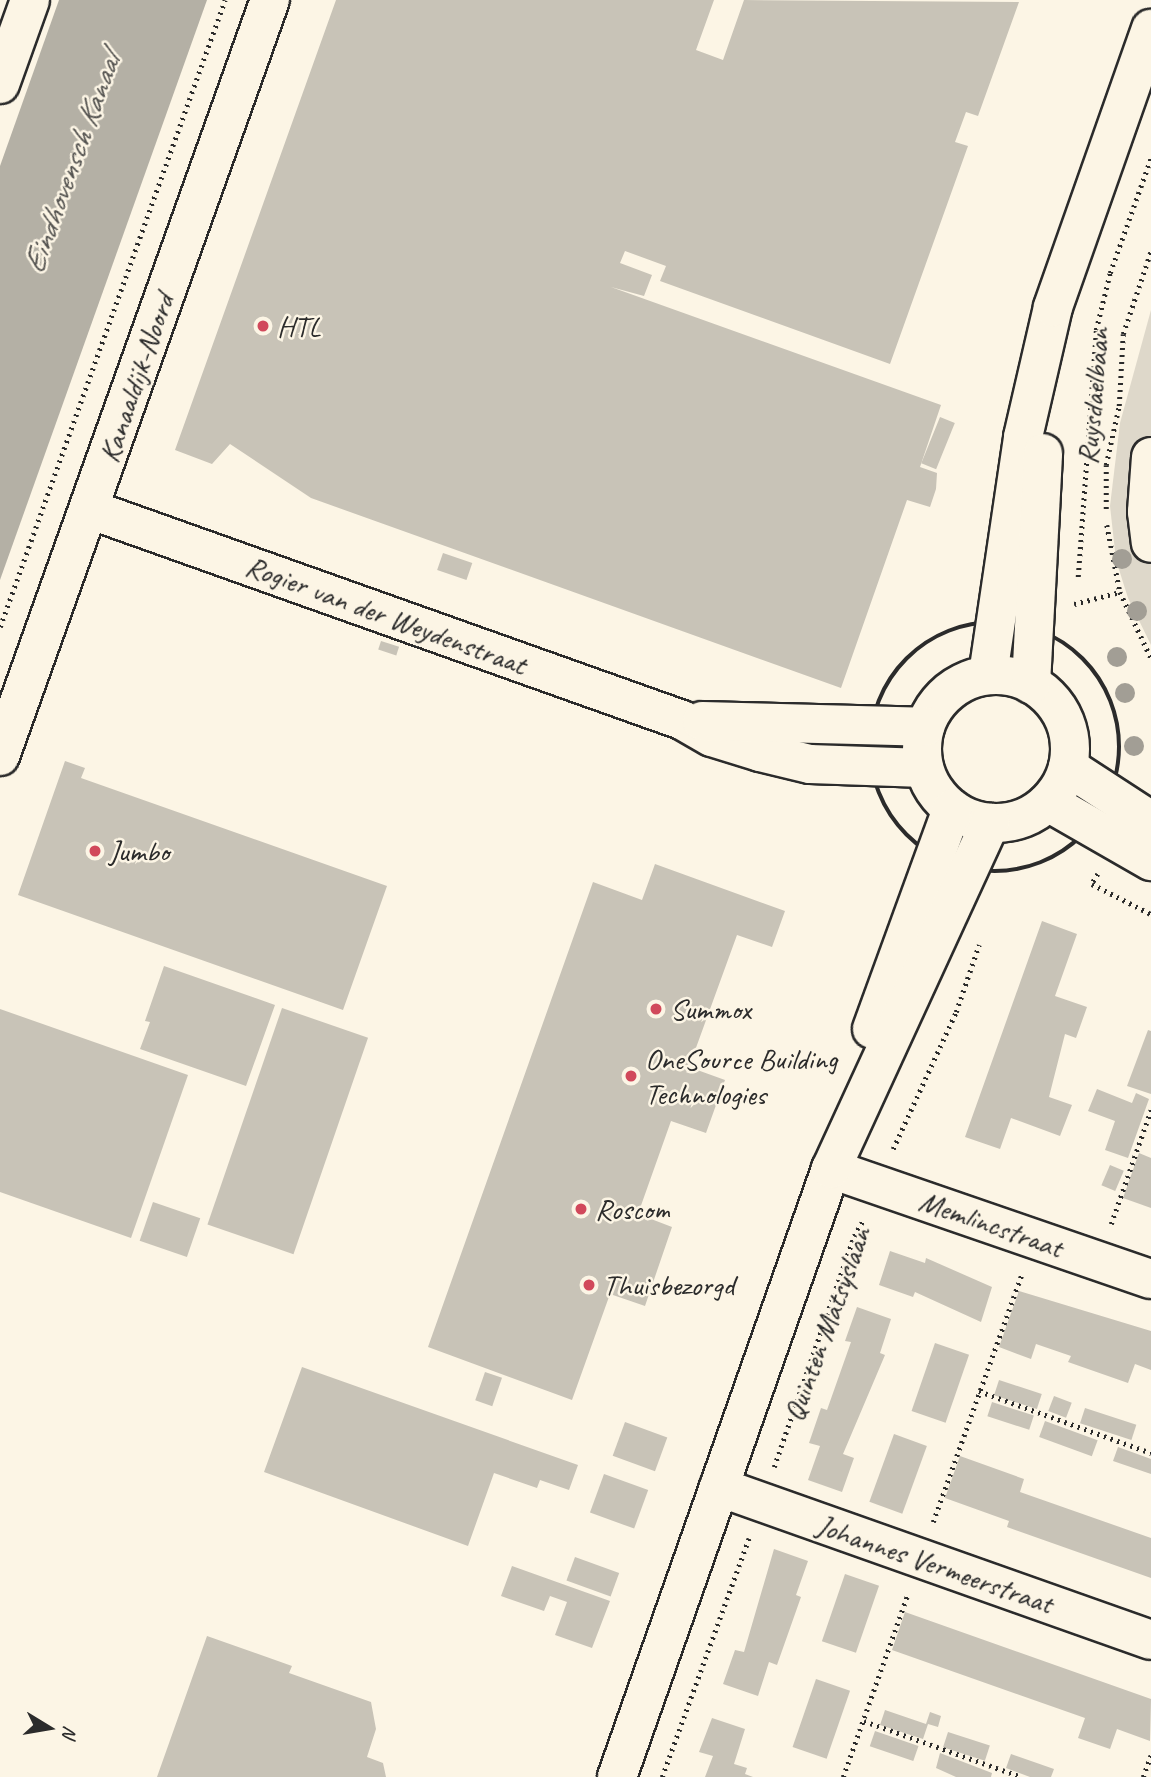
<!DOCTYPE html>
<html>
<head>
<meta charset="utf-8">
<style>
  body { margin:0 }
  #map { position:relative; width:1151px; height:1777px; overflow:hidden; background:#fcf5e5; font-family:Caveat,sans-serif }
  div>[style] { position:absolute }
  .green>* { inset:0; background:#ded8ca }
  .water>* { inset:0; background:#b4b0a5 }
  .building>* { inset:0; background:#c8c3b7; transform-origin:0 0 }
  .path>* { height:4.5px; margin-top:-2.25px; transform-origin:0; background:repeating-linear-gradient(90deg,#2b2b2b 0 2px,transparent 0 7px) }
  .path>.ring { margin:-2.25px; padding:0; box-sizing:content-box; background:none; border:4.5px solid #2b2b2b; border-radius:50% }
  .roads { filter:drop-shadow(2px 0 #2b2b2b) drop-shadow(-2px 0 #2b2b2b) drop-shadow(0 2px #2b2b2b) drop-shadow(0 -2px #2b2b2b) }
  .minor>* { height:38px; margin:-19px; padding:0 19px; transform-origin:19px; border-radius:19px; background:#fcf5e5 }
  .minor>.ring { margin:-19px; padding:0; box-sizing:content-box; background:none; border:38px solid #fcf5e5; border-radius:50% }
  .trees>* { width:20px; height:20px; margin:-10px; border-radius:50%; background:#a29e95 }
  .dots>* { width:19px; height:19px; translate:-50% -50%; box-sizing:border-box; border:4px solid #fcf5e5; border-radius:50% }
  span { translate:-50% -50%; white-space:nowrap; text-align:center; line-height:1.15; -webkit-text-stroke:5px #fcf5e5; paint-order:stroke }
  .poi-label { font-size:30px; color:#2b2b2b }
  .left { translate:0 -50%; text-align:left }
  .street-label { font-size:30px; color:#2b2b2b }
  .water-label { font-size:32px; color:#545350; font-style:italic }
  .north { position:absolute; left:14px; top:1693px; width:70px; height:70px; -webkit-text-stroke:5px #fcf5e5; paint-order:stroke; rotate:101deg; font-size:19px; font-weight:700; line-height:28px; text-align:center; color:#2b2b2b }
  .north::after { content:''; display:block; margin:auto; width:24px; height:32px; background:#2b2b2b; clip-path:polygon(50% 0,100% 100%,50% 72%,0 100%) }
</style>
</head>
<body>
<div id="map">
  <div class="green">
    <div style="clip-path:polygon(1151px 310px,1151px 645px,1128px 598px,1116px 560px,1110px 506px,1120px 423px)"></div>
  </div>
  <div class="water">
    <div style="clip-path:polygon(59px 0,207px 0,0 580px,0 166px)"></div>
  </div>
  <div class="building">
    <div style="clip-path:polygon(336px 0,714px 0,696px 50px,723px 60px,744px 0,1019px 2px,978px 116px,966px 112px,955px 142px,968px 146px,890px 364px,660px 281px,666px 266px,625px 251px,620px 263px,652px 275px,644px 296px,611px 287px,941px 405px,920px 467px,937px 473px,936px 489px,930px 507px,907px 500px,841px 688px,311px 498px,230px 444px,212px 464px,175px 450px)"></div>
    <div style="left:940px;top:417px;width:16px;height:50px;rotate:22deg"></div>
    <div style="left:443px;top:553px;width:31px;height:18px;rotate:19deg"></div>
    <div style="left:381px;top:641px;width:19px;height:9px;rotate:18deg"></div>
    <div style="clip-path:polygon(65px 761px,85px 768px,81px 778px,387px 886px,343px 1010px,18px 895px)"></div>
    <div style="clip-path:polygon(655px 864px,785px 911px,772px 947px,737px 935px,689px 1067px,725px 1080px,706px 1133px,671px 1121px,638px 1214px,672px 1227px,645px 1306px,610px 1294px,572px 1400px,428px 1347px,593px 882px,642px 900px)"></div>
    <div style="clip-path:polygon(1042px 921px,1077px 934px,1055px 996px,1087px 1007px,1076px 1038px,1065px 1034px,1049px 1097px,1072px 1105px,1060px 1136px,1011px 1118px,1000px 1149px,965px 1137px)"></div>
    <div style="clip-path:polygon(164px 966px,275px 1005px,246px 1086px,140px 1049px,150px 1022px,145px 1021px)"></div>
    <div style="left:282px;top:1008px;width:91px;height:229px;rotate:19deg"></div>
    <div style="clip-path:polygon(0 1009px,188px 1075px,131px 1238px,0 1192px)"></div>
    <div style="clip-path:polygon(1148px 1030px,1151px 1031px,1151px 1094px,1127px 1086px)"></div>
    <div style="clip-path:polygon(1097px 1089px,1132px 1103px,1136px 1093px,1149px 1099px,1128px 1158px,1105px 1150px,1115px 1121px,1088px 1111px)"></div>
    <div style="clip-path:polygon(1139px 1153px,1151px 1158px,1151px 1208px,1123px 1198px)"></div>
    <div style="left:1110px;top:1165px;width:15px;height:22px;rotate:23deg"></div>
    <div style="left:153px;top:1202px;width:50px;height:41px;rotate:19deg"></div>
    <div style="clip-path:polygon(890px 1251px,925px 1263px,926px 1258px,992px 1287px,981px 1322px,915px 1292px,913px 1297px,879px 1285px)"></div>
    <div style="clip-path:polygon(1019px 1291px,1151px 1331px,1151px 1370px,1135px 1364px,1128px 1383px,1068px 1362px,1071px 1356px,1036px 1344px,1031px 1359px,999px 1347px)"></div>
    <div style="clip-path:polygon(857px 1307px,891px 1319px,880px 1353px,885px 1355px,843px 1454px,854px 1458px,842px 1492px,808px 1480px,820px 1446px,809px 1443px,821px 1408px,827px 1410px,851px 1342px,845px 1341px)"></div>
    <div style="left:935px;top:1343px;width:36px;height:72px;rotate:19deg"></div>
    <div style="clip-path:polygon(302px 1367px,578px 1465px,569px 1490px,540px 1480px,537px 1488px,494px 1473px,468px 1546px,264px 1472px)"></div>
    <div style="left:485px;top:1372px;width:18px;height:30px;rotate:19deg"></div>
    <div style="left:999px;top:1380px;width:45px;height:16px;rotate:18deg"></div>
    <div style="left:1054px;top:1396px;width:19px;height:16px;rotate:21deg"></div>
    <div style="left:992px;top:1402px;width:44px;height:15px;rotate:18deg"></div>
    <div style="left:1085px;top:1408px;width:54px;height:16px;rotate:18deg"></div>
    <div style="left:1045px;top:1421px;width:56px;height:17px;rotate:20deg"></div>
    <div style="left:625px;top:1422px;width:45px;height:36px;rotate:20deg"></div>
    <div style="left:894px;top:1434px;width:35px;height:72px;rotate:20deg"></div>
    <div style="clip-path:polygon(1118px 1447px,1151px 1459px,1151px 1474px,1113px 1461px)"></div>
    <div style="clip-path:polygon(960px 1456px,1024px 1479px,1020px 1492px,1151px 1538px,1151px 1578px,1007px 1527px,1009px 1521px,945px 1498px)"></div>
    <div style="left:604px;top:1474px;width:47px;height:41px;rotate:20deg"></div>
    <div style="clip-path:polygon(774px 1549px,808px 1561px,796px 1595px,801px 1597px,777px 1665px,769px 1662px,758px 1696px,723px 1684px,735px 1650px,744px 1652px)"></div>
    <div style="left:575px;top:1557px;width:47px;height:25px;rotate:20deg"></div>
    <div style="clip-path:polygon(512px 1566px,610px 1601px,592px 1648px,555px 1635px,567px 1602px,550px 1596px,544px 1611px,501px 1596px)"></div>
    <div style="left:845px;top:1574px;width:36px;height:71px;rotate:19deg"></div>
    <div style="clip-path:polygon(905px 1612px,1151px 1699px,1150px 1741px,1117px 1729px,1110px 1749px,1078px 1738px,1085px 1718px,892px 1650px)"></div>
    <div style="clip-path:polygon(207px 1636px,292px 1666px,289px 1673px,371px 1702px,376px 1729px,367px 1757px,383px 1763px,386px 1777px,157px 1777px)"></div>
    <div style="left:816px;top:1679px;width:36px;height:72px;rotate:19deg"></div>
    <div style="clip-path:polygon(885px 1710px,926px 1724px,930px 1712px,941px 1716px,938px 1727px,928px 1724px,923px 1739px,880px 1725px)"></div>
    <div style="clip-path:polygon(712px 1718px,745px 1729px,734px 1764px,747px 1768px,745px 1774px,753px 1777px,705px 1777px,713px 1756px,699px 1752px)"></div>
    <div style="left:875px;top:1731px;width:46px;height:16px;rotate:19deg"></div>
    <div style="left:948px;top:1732px;width:44px;height:16px;rotate:18deg"></div>
    <div style="clip-path:polygon(940px 1753px,992px 1773px,991px 1777px,956px 1777px,936px 1768px)"></div>
    <div style="clip-path:polygon(1011px 1754px,1054px 1769px,1051px 1777px,1030px 1777px,1006px 1768px)"></div>
  </div>
  <div class="path">
    <div style="left:1106px;top:509px;width:44px;rotate:-90deg"></div>
    <div style="left:1106px;top:465px;width:60px;rotate:-77.6deg"></div>
    <div style="left:1119px;top:406px;width:72px;rotate:-86.8deg"></div>
    <div style="left:1123px;top:334px;width:88px;rotate:-71.4deg"></div>
    <div style="left:1107px;top:525px;width:68px;rotate:79deg"></div>
    <div style="left:1120px;top:592px;width:73px;rotate:64.8deg"></div>
    <div style="left:1078px;top:577px;width:248px;rotate:-85.8deg"></div>
    <div style="left:1096px;top:330px;width:59px;rotate:-76.2deg"></div>
    <div style="left:1110px;top:273px;width:122px;rotate:-70.4deg"></div>
    <div style="left:1074px;top:604px;width:48px;rotate:-14.6deg"></div>
    <div class="ring" style="left:870px;top:622px;width:245.5px;height:245.5px"></div>
    <div style="left:0;top:627px;width:666px;rotate:-70.26deg"></div>
    <div style="left:1098px;top:874px;width:12px;rotate:121deg"></div>
    <div style="left:1092px;top:884px;width:66px;rotate:27deg"></div>
    <div style="left:893px;top:1149px;width:151px;rotate:-65.3deg"></div>
    <div style="left:956px;top:1012px;width:71px;rotate:-71.1deg"></div>
    <div style="left:1111px;top:1224px;width:121px;rotate:-70.7deg"></div>
    <div style="left:979px;top:1391px;width:183px;rotate:19.8deg"></div>
    <div style="left:774px;top:1467px;width:244px;rotate:-70.9deg"></div>
    <div style="left:854px;top:1236px;width:20px;rotate:-60deg"></div>
    <div style="left:933px;top:1522px;width:264px;rotate:-70.3deg"></div>
    <div style="left:864px;top:1721px;width:168px;rotate:19.5deg"></div>
    <div style="left:662px;top:1777px;width:254px;rotate:-70deg"></div>
    <div style="left:843px;top:1777px;width:195px;rotate:-70.5deg"></div>
    <div style="left:1143px;top:1777px;width:23px;rotate:-70deg"></div>
  </div>
  <div class="roads">
    <div class="minor">
      <div style="left:0;top:84px;width:89px;rotate:-70.3deg"></div>
      <div style="left:1151px;top:457px;width:55px;rotate:94.2deg"></div>
      <div style="left:1147px;top:512px;width:31px;rotate:83deg"></div>
      <div style="left:89px;top:509px;width:629px;rotate:19.59deg"></div>
      <div style="left:682px;top:720px;width:34px;rotate:30deg"></div>
      <div style="left:712px;top:737px;width:50px;rotate:17.4deg"></div>
      <div style="left:760px;top:752px;width:51px;rotate:13.5deg"></div>
      <div style="left:810px;top:764px;width:114px;rotate:2deg"></div>
      <div style="left:988px;top:675px;width:241px;rotate:-81.6deg"></div>
      <div style="left:1023px;top:437px;width:133px;rotate:-77deg"></div>
      <div style="left:1053px;top:307px;width:295px;rotate:-70.6deg"></div>
      <div class="ring" style="left:922px;top:675px;width:110px;height:110px"></div>
      <div style="left:1031px;top:684px;width:231px;rotate:-87deg"></div>
      <div style="left:702px;top:721px;width:223px;rotate:1.5deg"></div>
      <div style="left:0;top:756px;width:803px;rotate:-70.35deg"></div>
      <div style="left:1068px;top:767px;width:99px;rotate:33deg"></div>
      <div style="left:1048px;top:802px;width:119px;rotate:29.8deg"></div>
      <div style="left:872px;top:1029px;width:234px;rotate:-70deg"></div>
      <div style="left:831px;top:1169px;width:338px;rotate:19deg"></div>
      <div style="left:719px;top:1487px;width:458px;rotate:19.5deg"></div>
      <div style="left:617px;top:1777px;width:645px;rotate:-70.61deg"></div>
      <div style="left:831px;top:1169px;width:381px;rotate:-65.3deg"></div>
    </div>
  </div>
  <div class="trees">
    <div style="left:1122px;top:559px"></div>
    <div style="left:1137px;top:611px"></div>
    <div style="left:1117px;top:657px"></div>
    <div style="left:1125px;top:693px"></div>
    <div style="left:1134px;top:746px"></div>
  </div>
  <div class="dots">
    <div style="left:263px;top:326px;background:#d1495b"></div>
    <div style="left:95px;top:851px;background:#d1495b"></div>
    <div style="left:656px;top:1009px;background:#d1495b"></div>
    <div style="left:631px;top:1076px;background:#d1495b"></div>
    <div style="left:581px;top:1209px;background:#d1495b"></div>
    <div style="left:589px;top:1285px;background:#d1495b"></div>
  </div>
  <div class="poi-label">
    <span class="left" style="left:277px;top:326px">HTL</span>
    <span class="left" style="left:109px;top:851px">Jumbo</span>
    <span class="left" style="left:670px;top:1009px">Summox</span>
    <span class="left" style="left:645px;top:1076px">OneSource Building<br>Technologies</span>
    <span class="left" style="left:595px;top:1209px">Roscom</span>
    <span class="left" style="left:603px;top:1285px">Thuisbezorgd</span>
  </div>
  <div class="street-label">
    <span style="left:136px;top:378px;rotate:-71deg">Kanaaldijk-Noord</span>
    <span style="left:1093px;top:396px;rotate:-85deg">Ruysdaelbaan</span>
    <span style="left:386px;top:615px;rotate:20deg">Rogier van der Weydenstraat</span>
    <span style="left:991px;top:1224px;rotate:19deg">Memlincstraat</span>
    <span style="left:827px;top:1324px;rotate:-70deg">Quinten Matsyslaan</span>
    <span style="left:935px;top:1564px;rotate:19deg">Johannes Vermeerstraat</span>
  </div>
  <div class="water-label">
    <span style="left:72px;top:164px;rotate:-70deg">Eindhovensch Kanaal</span>
  </div>
  <div class="north">N</div>
</div>
</body>
</html>
